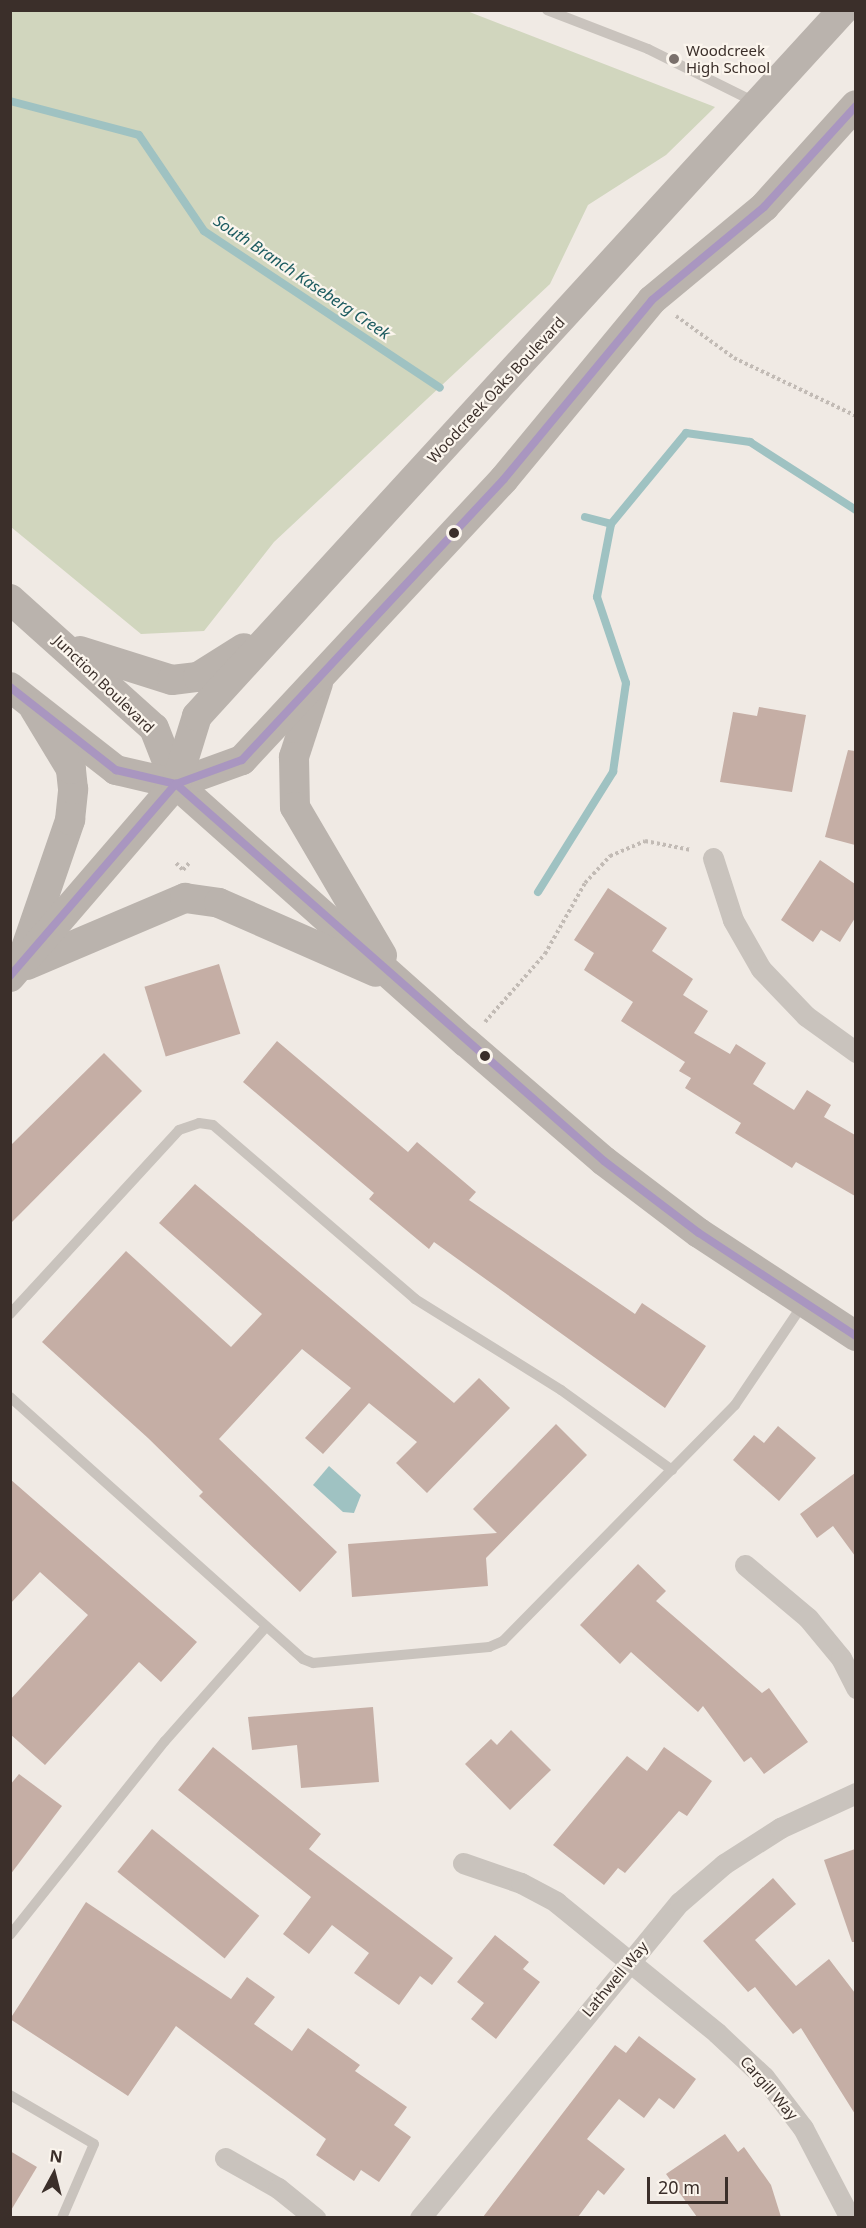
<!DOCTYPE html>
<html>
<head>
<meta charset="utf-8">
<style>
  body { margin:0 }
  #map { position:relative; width:866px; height:2228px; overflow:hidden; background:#f0eae4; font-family:"Noto Sans",sans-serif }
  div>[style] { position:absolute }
  .green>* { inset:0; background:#d1d6be }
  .water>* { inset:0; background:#9fc2c2 }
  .stream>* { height:8px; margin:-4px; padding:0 4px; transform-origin:4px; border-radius:4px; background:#9fc2c2 }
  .building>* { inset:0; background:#c5aea5; transform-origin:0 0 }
  .path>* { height:4px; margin-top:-2px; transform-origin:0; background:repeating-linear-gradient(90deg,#c2bbb5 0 3px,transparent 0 6px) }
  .lane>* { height:10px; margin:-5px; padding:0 5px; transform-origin:5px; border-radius:5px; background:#c9c3bd }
  .street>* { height:21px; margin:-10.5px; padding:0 10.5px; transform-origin:10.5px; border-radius:10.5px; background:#c9c3bd }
  .secondary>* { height:30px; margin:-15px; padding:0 15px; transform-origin:15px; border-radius:15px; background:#bab3ad }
  .bus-1>* { height:8px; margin:-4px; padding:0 4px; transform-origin:4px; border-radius:4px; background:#a996c0 }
  .dots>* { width:16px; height:16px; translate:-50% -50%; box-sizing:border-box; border:3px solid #fbf5ed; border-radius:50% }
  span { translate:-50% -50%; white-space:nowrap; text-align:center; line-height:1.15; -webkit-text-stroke:4.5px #fbf5ed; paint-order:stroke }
  .poi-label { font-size:15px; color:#3b2f2a }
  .left { translate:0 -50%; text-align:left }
  .street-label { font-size:15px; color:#3b2f2a }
  .water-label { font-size:16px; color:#1c5b60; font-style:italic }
  .frame { position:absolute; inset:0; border:12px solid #3b2f2a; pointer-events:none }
  .north { position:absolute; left:24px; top:2144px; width:60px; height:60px; -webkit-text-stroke:4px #fbf5ed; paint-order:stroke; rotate:7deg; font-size:16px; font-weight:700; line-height:24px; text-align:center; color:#3b2f2a }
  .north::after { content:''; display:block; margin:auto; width:21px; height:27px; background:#3b2f2a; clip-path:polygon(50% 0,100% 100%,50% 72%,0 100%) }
  .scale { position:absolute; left:647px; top:2177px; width:81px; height:27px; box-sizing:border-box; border:3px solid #3b2f2a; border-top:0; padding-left:8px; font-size:18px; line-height:21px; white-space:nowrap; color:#3b2f2a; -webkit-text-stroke:4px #fbf5ed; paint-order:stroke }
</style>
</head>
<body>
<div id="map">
  <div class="green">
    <div style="clip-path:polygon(10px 11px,467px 11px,715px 107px,666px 155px,588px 205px,550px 284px,274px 542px,204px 631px,141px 634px,11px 527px)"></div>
  </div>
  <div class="water">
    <div style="clip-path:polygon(329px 1466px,361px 1495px,354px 1513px,343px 1512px,313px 1485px)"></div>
  </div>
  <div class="stream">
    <div style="left:10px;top:101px;width:133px;rotate:14.8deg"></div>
    <div style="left:139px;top:135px;width:116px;rotate:55.9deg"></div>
    <div style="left:204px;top:231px;width:283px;rotate:33.6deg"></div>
    <div style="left:585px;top:517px;width:27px;rotate:15deg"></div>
    <div style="left:611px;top:524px;width:118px;rotate:-50.5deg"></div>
    <div style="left:686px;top:433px;width:65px;rotate:8deg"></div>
    <div style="left:750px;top:442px;width:126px;rotate:32.7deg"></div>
    <div style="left:538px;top:892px;width:142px;rotate:-58deg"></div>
    <div style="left:613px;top:772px;width:90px;rotate:-81.7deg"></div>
    <div style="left:626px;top:683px;width:91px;rotate:-108.6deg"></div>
    <div style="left:597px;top:597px;width:74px;rotate:-79.1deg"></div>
  </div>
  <div class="building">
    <div style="clip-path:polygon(759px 707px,806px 715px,792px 792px,720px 782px,733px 712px,757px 716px)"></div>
    <div style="clip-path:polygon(848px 750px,855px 751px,855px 845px,825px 837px)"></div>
    <div style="clip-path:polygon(820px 860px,855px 884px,855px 918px,840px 942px,821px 930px,813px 942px,781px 920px)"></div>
    <div style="clip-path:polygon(608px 888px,667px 928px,652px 951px,693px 979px,683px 995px,708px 1011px,694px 1033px,730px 1054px,736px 1044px,766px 1063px,753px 1084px,794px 1110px,807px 1090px,831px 1105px,824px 1117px,855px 1135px,855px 1196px,796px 1162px,792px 1168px,735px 1133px,741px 1123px,685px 1088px,691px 1078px,679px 1071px,685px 1062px,621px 1021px,633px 1002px,584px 970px,594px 953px,574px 940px)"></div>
    <div style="left:219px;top:964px;width:73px;height:78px;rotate:73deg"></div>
    <div style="clip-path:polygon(277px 1041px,408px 1152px,417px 1142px,476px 1192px,469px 1200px,635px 1314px,642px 1303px,706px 1346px,665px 1408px,434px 1242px,429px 1249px,369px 1199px,374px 1193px,243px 1082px)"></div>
    <div style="clip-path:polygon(104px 1053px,142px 1091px,10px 1224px,10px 1146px)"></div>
    <div style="clip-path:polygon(195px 1184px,454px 1403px,479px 1378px,510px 1408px,427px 1493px,396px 1463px,417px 1442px,369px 1403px,323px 1454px,305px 1438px,351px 1388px,302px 1349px,219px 1439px,337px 1552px,300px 1592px,199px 1496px,203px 1492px,148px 1438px,42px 1342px,126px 1251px,231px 1347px,262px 1314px,159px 1223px)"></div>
    <div style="clip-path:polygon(556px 1424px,587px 1455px,486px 1558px,488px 1586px,352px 1597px,348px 1544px,497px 1533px,473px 1509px)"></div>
    <div style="clip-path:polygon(778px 1426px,816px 1458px,779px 1501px,733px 1460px,754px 1435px,764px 1443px)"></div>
    <div style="clip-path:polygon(855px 1473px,855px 1556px,833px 1526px,817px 1538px,800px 1514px)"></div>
    <div style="clip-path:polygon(10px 1479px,197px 1642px,161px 1682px,139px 1662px,45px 1765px,10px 1734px,10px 1700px,88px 1615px,40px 1572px,10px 1604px)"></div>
    <div style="clip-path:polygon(638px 1564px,666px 1591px,656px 1601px,762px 1693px,769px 1688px,808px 1742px,764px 1774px,751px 1757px,744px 1762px,703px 1706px,698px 1712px,631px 1652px,620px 1664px,580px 1625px)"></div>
    <div style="clip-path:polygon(373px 1707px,379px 1782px,301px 1788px,297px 1745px,252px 1750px,248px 1717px)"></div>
    <div style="clip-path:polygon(511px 1730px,551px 1770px,510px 1810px,465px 1764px,491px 1739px,497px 1745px)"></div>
    <div style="clip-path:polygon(213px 1747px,321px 1834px,309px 1849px,453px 1958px,432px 1985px,420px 1976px,399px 2005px,354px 1973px,369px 1953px,332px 1925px,309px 1954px,283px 1934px,311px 1897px,178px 1790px)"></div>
    <div style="clip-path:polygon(664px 1747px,712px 1781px,687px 1816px,679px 1811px,625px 1873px,618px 1868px,604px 1885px,553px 1845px,627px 1756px,647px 1771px)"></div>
    <div style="clip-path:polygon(19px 1774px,62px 1806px,10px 1875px,10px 1785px)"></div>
    <div style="left:152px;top:1829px;width:138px;height:55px;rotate:39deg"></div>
    <div style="clip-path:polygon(855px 1849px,855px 1942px,852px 1942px,824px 1860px)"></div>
    <div style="clip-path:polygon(773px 1878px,796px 1904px,755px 1940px,796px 1986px,829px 1959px,855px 1993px,855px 2114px,801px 2028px,793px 2034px,755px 1987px,748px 1992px,703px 1941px)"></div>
    <div style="clip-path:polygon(86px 1902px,231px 1999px,247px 1977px,275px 1997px,254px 2024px,292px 2051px,308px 2028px,360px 2065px,355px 2071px,407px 2107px,394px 2125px,411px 2137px,379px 2182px,361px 2170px,354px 2181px,316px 2155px,326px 2139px,176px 2026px,128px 2096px,10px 2019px)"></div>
    <div style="clip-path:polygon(495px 1935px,529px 1962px,523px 1969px,540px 1982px,496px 2039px,471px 2019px,484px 2003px,457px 1982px)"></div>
    <div style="clip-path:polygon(639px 2036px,696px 2079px,674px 2109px,659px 2098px,644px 2118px,619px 2099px,587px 2139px,625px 2169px,604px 2195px,598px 2190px,578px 2217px,483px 2217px,615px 2045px,626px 2053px)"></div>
    <div style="clip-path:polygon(725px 2134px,738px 2152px,744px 2147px,771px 2185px,781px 2217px,697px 2217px,666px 2174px)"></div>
    <div style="clip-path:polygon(10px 2151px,37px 2167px,10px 2212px)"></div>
  </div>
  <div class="path">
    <div style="left:676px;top:316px;width:72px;rotate:35.9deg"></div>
    <div style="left:734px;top:358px;width:135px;rotate:25.4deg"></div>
    <div style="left:176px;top:863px;width:10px;rotate:45deg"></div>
    <div style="left:183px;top:870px;width:11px;rotate:-49deg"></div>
    <div style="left:485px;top:1022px;width:91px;rotate:-48.6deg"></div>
    <div style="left:545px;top:954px;width:81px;rotate:-60.6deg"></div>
    <div style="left:585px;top:883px;width:37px;rotate:-47deg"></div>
    <div style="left:610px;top:856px;width:38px;rotate:-23deg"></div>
    <div style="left:645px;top:841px;width:47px;rotate:11.1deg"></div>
  </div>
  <div class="lane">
    <div style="left:547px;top:10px;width:108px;rotate:21.1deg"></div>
    <div style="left:648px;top:49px;width:122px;rotate:26.4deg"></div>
    <div style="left:10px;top:1314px;width:250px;rotate:-47.4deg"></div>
    <div style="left:179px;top:1130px;width:21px;rotate:-19deg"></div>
    <div style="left:199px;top:1123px;width:14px;rotate:8deg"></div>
    <div style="left:213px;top:1125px;width:267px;rotate:40.7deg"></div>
    <div style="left:415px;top:1299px;width:172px;rotate:31.9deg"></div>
    <div style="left:561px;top:1390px;width:137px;rotate:35.8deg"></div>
    <div style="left:10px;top:1397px;width:393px;rotate:41.8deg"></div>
    <div style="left:303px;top:1659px;width:11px;rotate:22deg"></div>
    <div style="left:313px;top:1663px;width:177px;rotate:-5.2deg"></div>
    <div style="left:489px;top:1647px;width:15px;rotate:-23deg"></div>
    <div style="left:503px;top:1641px;width:331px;rotate:-45.5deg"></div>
    <div style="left:735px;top:1405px;width:122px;rotate:-56deg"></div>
    <div style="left:10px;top:1935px;width:248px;rotate:-51.4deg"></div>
    <div style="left:165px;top:1741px;width:152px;rotate:-48.5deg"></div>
    <div style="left:10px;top:2095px;width:97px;rotate:30.3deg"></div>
    <div style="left:94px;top:2144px;width:81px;rotate:113.4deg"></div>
  </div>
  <div class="street">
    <div style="left:713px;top:858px;width:65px;rotate:72.1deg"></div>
    <div style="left:733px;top:920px;width:56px;rotate:60.3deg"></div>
    <div style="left:761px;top:969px;width:65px;rotate:46.2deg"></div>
    <div style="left:806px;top:1016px;width:62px;rotate:35.8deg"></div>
    <div style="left:745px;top:1565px;width:82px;rotate:40.1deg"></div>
    <div style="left:808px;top:1618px;width:52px;rotate:50.5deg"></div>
    <div style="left:841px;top:1658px;width:34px;rotate:63deg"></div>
    <div style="left:463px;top:1863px;width:61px;rotate:19deg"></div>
    <div style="left:521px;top:1883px;width:40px;rotate:28deg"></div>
    <div style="left:556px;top:1902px;width:208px;rotate:39.1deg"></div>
    <div style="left:717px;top:2033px;width:64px;rotate:43.1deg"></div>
    <div style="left:764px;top:2077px;width:64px;rotate:52.6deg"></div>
    <div style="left:803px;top:2128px;width:102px;rotate:62.4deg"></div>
    <div style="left:225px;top:2158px;width:61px;rotate:29.5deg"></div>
    <div style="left:278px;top:2188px;width:48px;rotate:39deg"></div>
    <div style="left:420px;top:2218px;width:409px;rotate:-50.6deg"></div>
    <div style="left:680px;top:1902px;width:58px;rotate:-40.8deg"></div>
    <div style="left:724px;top:1864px;width:67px;rotate:-32.7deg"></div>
    <div style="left:780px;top:1828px;width:84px;rotate:-24.7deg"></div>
  </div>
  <div class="secondary">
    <div style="left:10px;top:599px;width:193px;rotate:41.9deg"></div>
    <div style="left:154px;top:728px;width:60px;rotate:68.6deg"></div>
    <div style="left:176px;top:784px;width:388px;rotate:41.7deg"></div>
    <div style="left:466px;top:1042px;width:182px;rotate:40.8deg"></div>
    <div style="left:604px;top:1161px;width:119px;rotate:37.2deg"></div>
    <div style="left:699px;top:1233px;width:188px;rotate:33.3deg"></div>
    <div style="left:80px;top:651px;width:96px;rotate:17.5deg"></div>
    <div style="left:172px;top:680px;width:26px;rotate:-7deg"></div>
    <div style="left:198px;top:677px;width:54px;rotate:-32.2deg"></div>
    <div style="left:318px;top:683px;width:78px;rotate:108deg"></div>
    <div style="left:294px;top:757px;width:50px;rotate:88.9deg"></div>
    <div style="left:295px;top:807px;width:172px;rotate:59.6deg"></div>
    <div style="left:10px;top:687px;width:135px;rotate:38.1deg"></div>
    <div style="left:116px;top:770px;width:62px;rotate:13.1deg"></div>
    <div style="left:176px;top:784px;width:70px;rotate:-20deg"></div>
    <div style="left:242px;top:760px;width:384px;rotate:-47deg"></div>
    <div style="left:504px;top:479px;width:232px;rotate:-50.4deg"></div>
    <div style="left:652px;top:300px;width:146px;rotate:-39.7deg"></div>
    <div style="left:764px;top:207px;width:137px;rotate:-48deg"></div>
    <div style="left:25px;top:951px;width:139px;rotate:-71deg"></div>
    <div style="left:70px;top:820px;width:31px;rotate:-84deg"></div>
    <div style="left:73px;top:789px;width:20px;rotate:-96deg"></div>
    <div style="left:71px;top:769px;width:71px;rotate:-121.2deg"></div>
    <div style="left:27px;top:965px;width:172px;rotate:-23deg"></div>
    <div style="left:185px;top:898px;width:34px;rotate:8deg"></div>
    <div style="left:219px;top:903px;width:171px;rotate:23.7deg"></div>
    <div style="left:10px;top:977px;width:255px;rotate:-49.3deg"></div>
    <div style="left:176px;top:784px;width:71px;rotate:-72.8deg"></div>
    <div style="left:197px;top:716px;width:957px;rotate:-47.54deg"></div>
  </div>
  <div class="bus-1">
    <div style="left:10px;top:687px;width:135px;rotate:38.1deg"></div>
    <div style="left:116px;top:770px;width:62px;rotate:13.1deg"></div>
    <div style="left:176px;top:784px;width:570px;rotate:41.37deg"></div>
    <div style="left:604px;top:1161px;width:119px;rotate:37.2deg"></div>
    <div style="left:699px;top:1233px;width:188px;rotate:33.3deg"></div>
    <div style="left:10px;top:976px;width:254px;rotate:-49.2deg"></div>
    <div style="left:176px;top:784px;width:70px;rotate:-20deg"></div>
    <div style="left:242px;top:760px;width:384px;rotate:-47deg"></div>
    <div style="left:504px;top:479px;width:232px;rotate:-50.4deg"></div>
    <div style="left:652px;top:300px;width:146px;rotate:-39.7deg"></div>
    <div style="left:764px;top:207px;width:137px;rotate:-47.7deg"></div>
  </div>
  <div class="dots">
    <div style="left:674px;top:59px;background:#7a706b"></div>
    <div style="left:454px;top:533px;background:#3b2f2a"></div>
    <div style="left:485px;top:1056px;background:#3b2f2a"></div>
  </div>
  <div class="poi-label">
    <span class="left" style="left:686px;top:59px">Woodcreek<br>High School</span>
  </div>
  <div class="street-label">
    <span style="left:496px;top:390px;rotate:-47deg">Woodcreek Oaks Boulevard</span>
    <span style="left:104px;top:684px;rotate:44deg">Junction Boulevard</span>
    <span style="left:615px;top:1979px;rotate:-50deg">Lathwell Way</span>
    <span style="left:769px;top:2088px;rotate:49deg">Cargill Way</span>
  </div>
  <div class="water-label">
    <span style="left:302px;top:277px;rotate:34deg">South Branch Kaseberg Creek</span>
  </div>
  <div class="frame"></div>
  <div class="north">N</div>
  <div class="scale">20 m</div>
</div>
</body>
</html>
